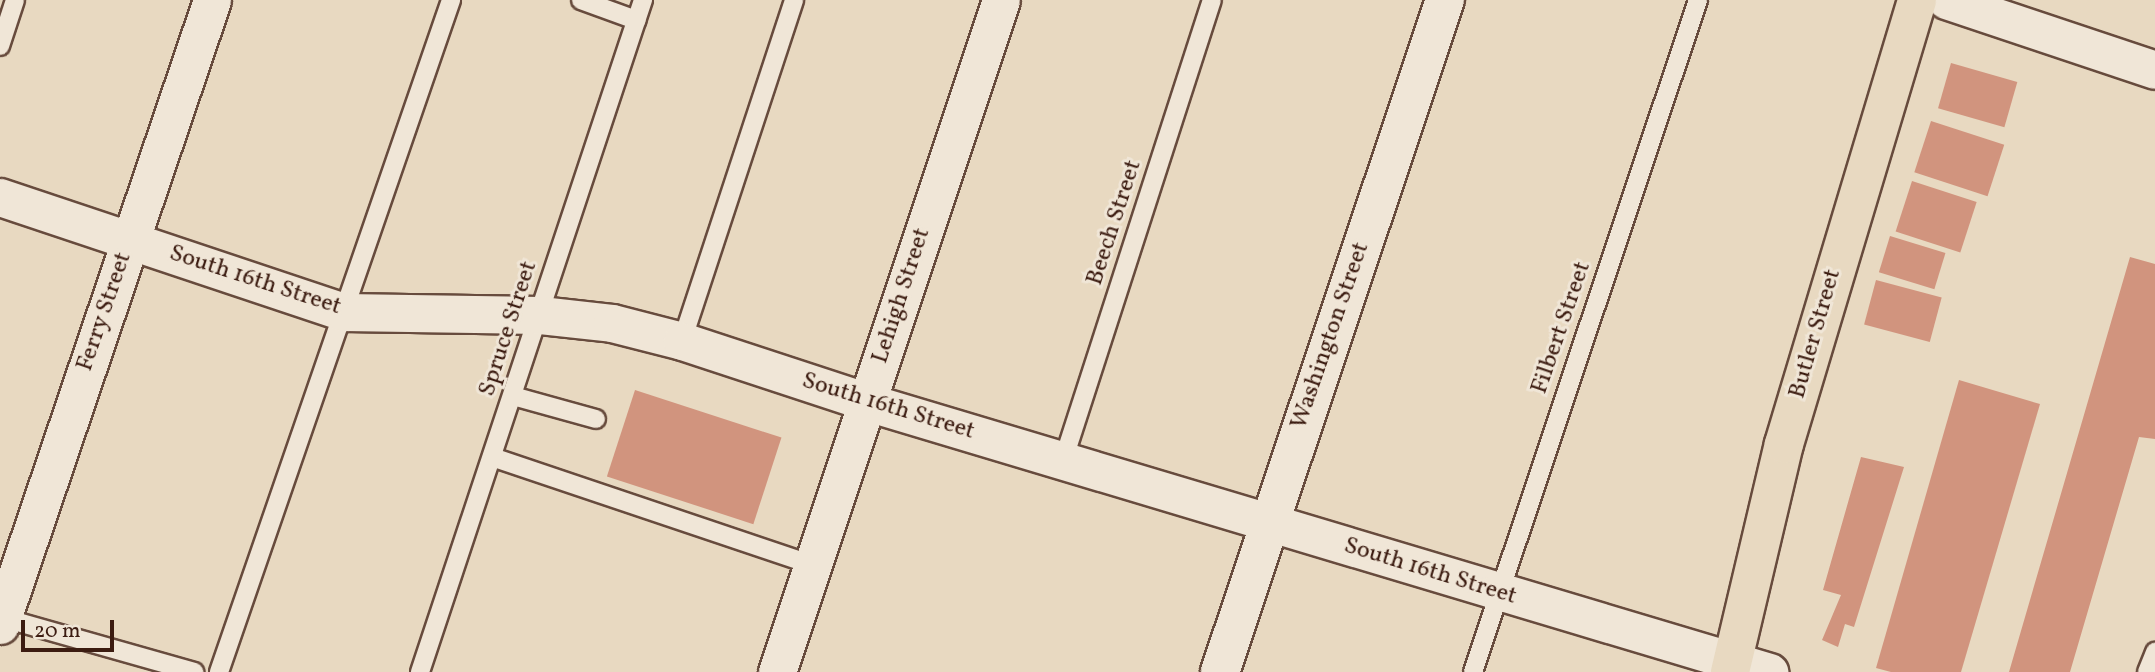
<!DOCTYPE html>
<html>
<head>
<meta charset="utf-8">
<style>
  body { margin:0 }
  #map { position:relative; width:2155px; height:672px; overflow:hidden; background:#e8d9c1; font-family:Vollkorn,serif }
  div>[style] { position:absolute }
  .building>* { inset:0; background:#d1947e; transform-origin:0 0 }
  .roads { filter:drop-shadow(2px 0 #674b3d) drop-shadow(-2px 0 #674b3d) drop-shadow(0 2px #674b3d) drop-shadow(0 -2px #674b3d) }
  .service>* { height:18px; margin:-9px; padding:0 9px; transform-origin:9px; border-radius:9px; background:#f0e6d7 }
  .minor>* { height:37px; margin:-18.5px; padding:0 18.5px; transform-origin:18.5px; border-radius:18.5px; background:#f0e6d7 }
  .tertiary>* { height:38px; margin:-19px; padding:0 19px; transform-origin:19px; border-radius:19px; background:#f0e6d7 }
  .primary>* { height:38px; margin:-19px; padding:0 19px; transform-origin:19px; border-radius:19px; background:#e8d9c1 }
  span { translate:-50% -50%; white-space:nowrap; text-align:center; line-height:1.15; -webkit-text-stroke:6px #f0e6d7; paint-order:stroke }
  .street-label { font-size:24px; color:#3c1c11 }
  .scale { position:absolute; left:21px; top:620px; width:93px; height:32px; box-sizing:border-box; border:4px solid #3c1c11; border-top:0; padding-left:9px; font-size:21px; line-height:24px; white-space:nowrap; color:#3c1c11; -webkit-text-stroke:5px #f0e6d7; paint-order:stroke }
</style>
</head>
<body>
<div id="map">
  <div class="building">
    <div style="left:1951px;top:63px;width:69px;height:47px;rotate:16deg"></div>
    <div style="left:1931px;top:121px;width:77px;height:54px;rotate:18deg"></div>
    <div style="left:1912px;top:181px;width:68px;height:53px;rotate:18deg"></div>
    <div style="left:1890px;top:236px;width:58px;height:38px;rotate:17deg"></div>
    <div style="clip-path:polygon(2130px 257px,2155px 264px,2155px 439px,2139px 437px,2070px 672px,2009px 672px)"></div>
    <div style="left:1876px;top:280px;width:68px;height:46px;rotate:15deg"></div>
    <div style="clip-path:polygon(1959px 380px,2040px 404px,1961px 672px,1891px 672px,1876px 668px)"></div>
    <div style="left:635px;top:390px;width:154px;height:91px;rotate:18deg"></div>
    <div style="clip-path:polygon(1861px 457px,1904px 467px,1854px 627px,1845px 624px,1838px 647px,1822px 640px,1841px 595px,1823px 590px)"></div>
  </div>
  <div class="roads">
    <div class="service">
      <div style="left:581px;top:0;width:59px;rotate:20deg"></div>
      <div style="left:0;top:46px;width:48px;rotate:-71.9deg"></div>
      <div style="left:682px;top:341px;width:359px;rotate:-71.8deg"></div>
      <div style="left:513px;top:396px;width:86px;rotate:15.5deg"></div>
      <div style="left:492px;top:457px;width:338px;rotate:18.6deg"></div>
      <div style="left:1063px;top:461px;width:484px;rotate:-72.1deg"></div>
      <div style="left:0;top:617px;width:202px;rotate:15.8deg"></div>
      <div style="left:219px;top:672px;width:711px;rotate:-70.95deg"></div>
      <div style="left:420px;top:672px;width:708px;rotate:-71.64deg"></div>
      <div style="left:1473px;top:672px;width:709px;rotate:-71.49deg"></div>
      <div style="left:2147px;top:672px;width:22px;rotate:-68deg"></div>
    </div>
    <div class="minor">
      <div style="left:1946px;top:0;width:220px;rotate:18.5deg"></div>
      <div style="left:0;top:197px;width:363px;rotate:18.5deg"></div>
      <div style="left:344px;top:312px;width:196px;rotate:0.9deg"></div>
      <div style="left:540px;top:315px;width:72px;rotate:6.3deg"></div>
      <div style="left:612px;top:323px;width:72px;rotate:14.4deg"></div>
      <div style="left:682px;top:341px;width:195px;rotate:18.2deg"></div>
      <div style="left:867px;top:402px;width:942px;rotate:16.66deg"></div>
      <div style="left:0;top:625px;width:660px;rotate:-71.26deg"></div>
      <div style="left:777px;top:672px;width:708px;rotate:-71.57deg"></div>
    </div>
    <div class="tertiary">
      <div style="left:1220px;top:672px;width:709px;rotate:-71.49deg"></div>
    </div>
    <div class="primary">
      <div style="left:1730px;top:672px;width:234px;rotate:-76.7deg"></div>
      <div style="left:1784px;top:444px;width:463px;rotate:-73.3deg"></div>
    </div>
  </div>
  <div class="street-label">
    <span style="left:1115px;top:223px;rotate:-72deg">Beech Street</span>
    <span style="left:255px;top:281px;rotate:18deg">South 16th Street</span>
    <span style="left:902px;top:296px;rotate:-72deg">Lehigh Street</span>
    <span style="left:105px;top:312px;rotate:-71deg">Ferry Street</span>
    <span style="left:1562px;top:328px;rotate:-71deg">Filbert Street</span>
    <span style="left:509px;top:329px;rotate:-72deg">Spruce Street</span>
    <span style="left:1816px;top:334px;rotate:-74deg">Butler Street</span>
    <span style="left:1331px;top:336px;rotate:-71deg">Washington Street</span>
    <span style="left:888px;top:407px;rotate:17deg">South 16th Street</span>
    <span style="left:1430px;top:572px;rotate:17deg">South 16th Street</span>
  </div>
  <div class="scale">20 m</div>
</div>
</body>
</html>
